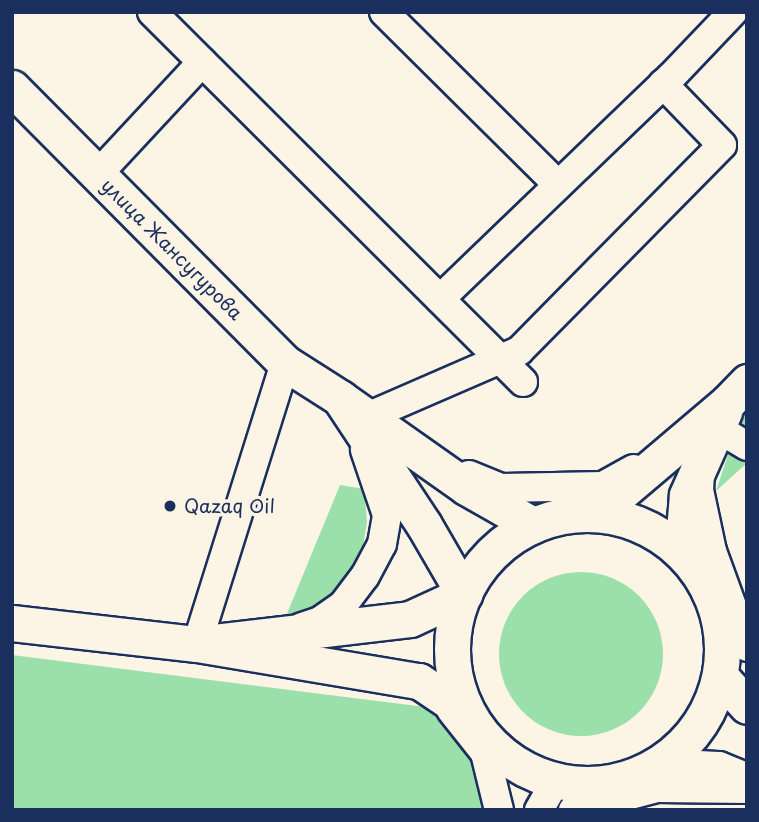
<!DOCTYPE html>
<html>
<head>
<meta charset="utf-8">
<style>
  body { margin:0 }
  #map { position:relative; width:759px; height:822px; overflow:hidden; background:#fcf5e5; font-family:"Playpen Sans",sans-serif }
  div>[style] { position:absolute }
  .green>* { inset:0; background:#9bdfab }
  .round { border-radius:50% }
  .roads { filter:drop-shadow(2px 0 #1b2f5e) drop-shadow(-2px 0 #1b2f5e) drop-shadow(0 2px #1b2f5e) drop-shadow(0 -2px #1b2f5e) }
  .minor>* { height:28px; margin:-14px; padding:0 14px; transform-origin:14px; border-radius:14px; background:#fcf5e5 }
  .major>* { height:35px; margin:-17.5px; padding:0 17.5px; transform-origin:17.5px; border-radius:17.5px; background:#fcf5e5 }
  .major>.ring { margin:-17.5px; padding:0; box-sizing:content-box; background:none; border:35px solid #fcf5e5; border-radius:50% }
  .dots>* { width:19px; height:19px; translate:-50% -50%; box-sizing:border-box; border:4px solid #fcf5e5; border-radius:50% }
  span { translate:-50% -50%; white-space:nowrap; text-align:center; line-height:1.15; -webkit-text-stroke:7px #fcf5e5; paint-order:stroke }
  .street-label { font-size:19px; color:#1b2f5e }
  .poi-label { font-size:19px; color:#1b2f5e }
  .left { translate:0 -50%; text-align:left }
  .frame { position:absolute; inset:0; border:14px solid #1b2f5e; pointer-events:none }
</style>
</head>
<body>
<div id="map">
  <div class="green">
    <div style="clip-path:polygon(747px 398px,747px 463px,716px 491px)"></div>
    <div style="clip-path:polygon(340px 485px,364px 489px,367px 522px,361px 558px,347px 590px,313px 619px,284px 621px)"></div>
    <div class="round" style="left:499px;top:572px;width:164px;height:164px"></div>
    <div style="clip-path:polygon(12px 655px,425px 707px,470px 740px,484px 772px,482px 810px,12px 810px)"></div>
  </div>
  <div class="roads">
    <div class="minor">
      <div style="left:152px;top:12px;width:524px;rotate:44.92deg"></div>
      <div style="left:384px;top:12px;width:245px;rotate:44.8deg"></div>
      <div style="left:98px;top:174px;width:153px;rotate:-47.1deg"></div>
      <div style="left:440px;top:299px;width:320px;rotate:-43.9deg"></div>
      <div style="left:671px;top:77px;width:90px;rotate:-46.4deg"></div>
      <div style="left:367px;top:417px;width:166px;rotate:-23.5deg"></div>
      <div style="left:519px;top:351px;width:289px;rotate:-45.4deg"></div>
      <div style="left:722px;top:145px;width:85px;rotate:-134deg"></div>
      <div style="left:717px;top:428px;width:35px;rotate:31deg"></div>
      <div style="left:700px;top:472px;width:18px;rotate:93deg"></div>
      <div style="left:699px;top:490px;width:62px;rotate:78deg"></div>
      <div style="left:712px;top:551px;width:102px;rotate:70deg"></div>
      <div style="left:469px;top:475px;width:35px;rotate:22deg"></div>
      <div style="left:502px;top:488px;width:101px;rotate:-1.1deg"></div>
      <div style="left:603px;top:486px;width:35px;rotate:-29deg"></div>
      <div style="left:302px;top:627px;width:19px;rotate:-18deg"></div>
      <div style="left:320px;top:621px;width:28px;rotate:-35deg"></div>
      <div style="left:343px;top:605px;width:36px;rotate:-53deg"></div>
      <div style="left:365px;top:576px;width:36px;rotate:-62deg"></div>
      <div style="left:382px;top:544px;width:29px;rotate:-80deg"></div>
      <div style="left:387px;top:515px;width:69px;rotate:-108.7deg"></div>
      <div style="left:197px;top:644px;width:294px;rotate:-72.6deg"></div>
      <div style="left:451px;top:710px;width:55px;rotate:51.7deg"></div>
      <div style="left:485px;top:753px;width:59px;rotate:76.2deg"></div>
      <div style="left:539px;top:810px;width:34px;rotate:-60deg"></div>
      <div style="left:573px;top:810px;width:87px;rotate:-14.7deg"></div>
      <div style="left:657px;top:788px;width:90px;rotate:0.6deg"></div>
    </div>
    <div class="major">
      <div style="left:12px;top:88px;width:387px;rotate:45.2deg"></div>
      <div style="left:285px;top:363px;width:65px;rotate:32.5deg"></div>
      <div style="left:596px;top:514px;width:173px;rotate:-40.3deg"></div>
      <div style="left:728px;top:402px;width:28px;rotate:-46deg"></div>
      <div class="ring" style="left:452px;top:514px;width:235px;height:235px"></div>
      <div style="left:682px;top:553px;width:58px;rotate:-85.1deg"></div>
      <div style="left:687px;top:495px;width:91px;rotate:-66deg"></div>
      <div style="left:12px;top:623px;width:186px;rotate:6.5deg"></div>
      <div style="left:197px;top:644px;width:225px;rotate:9.5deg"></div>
      <div style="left:419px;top:681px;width:43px;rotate:33.7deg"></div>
      <div style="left:455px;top:705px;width:22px;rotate:47deg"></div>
      <div style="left:197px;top:644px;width:214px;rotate:-6.7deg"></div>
      <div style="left:410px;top:619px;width:60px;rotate:-24.8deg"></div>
      <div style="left:464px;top:594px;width:80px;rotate:-120.1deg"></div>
      <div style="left:424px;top:525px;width:152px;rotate:-123.5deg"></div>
      <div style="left:340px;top:398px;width:154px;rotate:35.2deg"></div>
      <div style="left:466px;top:487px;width:77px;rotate:29.6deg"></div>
      <div style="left:720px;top:676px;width:40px;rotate:48deg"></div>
      <div style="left:656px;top:766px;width:62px;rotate:2.8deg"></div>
      <div style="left:718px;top:769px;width:31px;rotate:22deg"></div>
    </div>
  </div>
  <div class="dots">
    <div style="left:170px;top:506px;background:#1b2f5e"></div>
  </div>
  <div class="street-label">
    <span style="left:172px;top:249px;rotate:45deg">улица Жансугурова</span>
  </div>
  <div class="poi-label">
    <span class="left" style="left:184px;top:506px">Qazaq Oil</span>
  </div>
  <div class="frame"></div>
</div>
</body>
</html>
